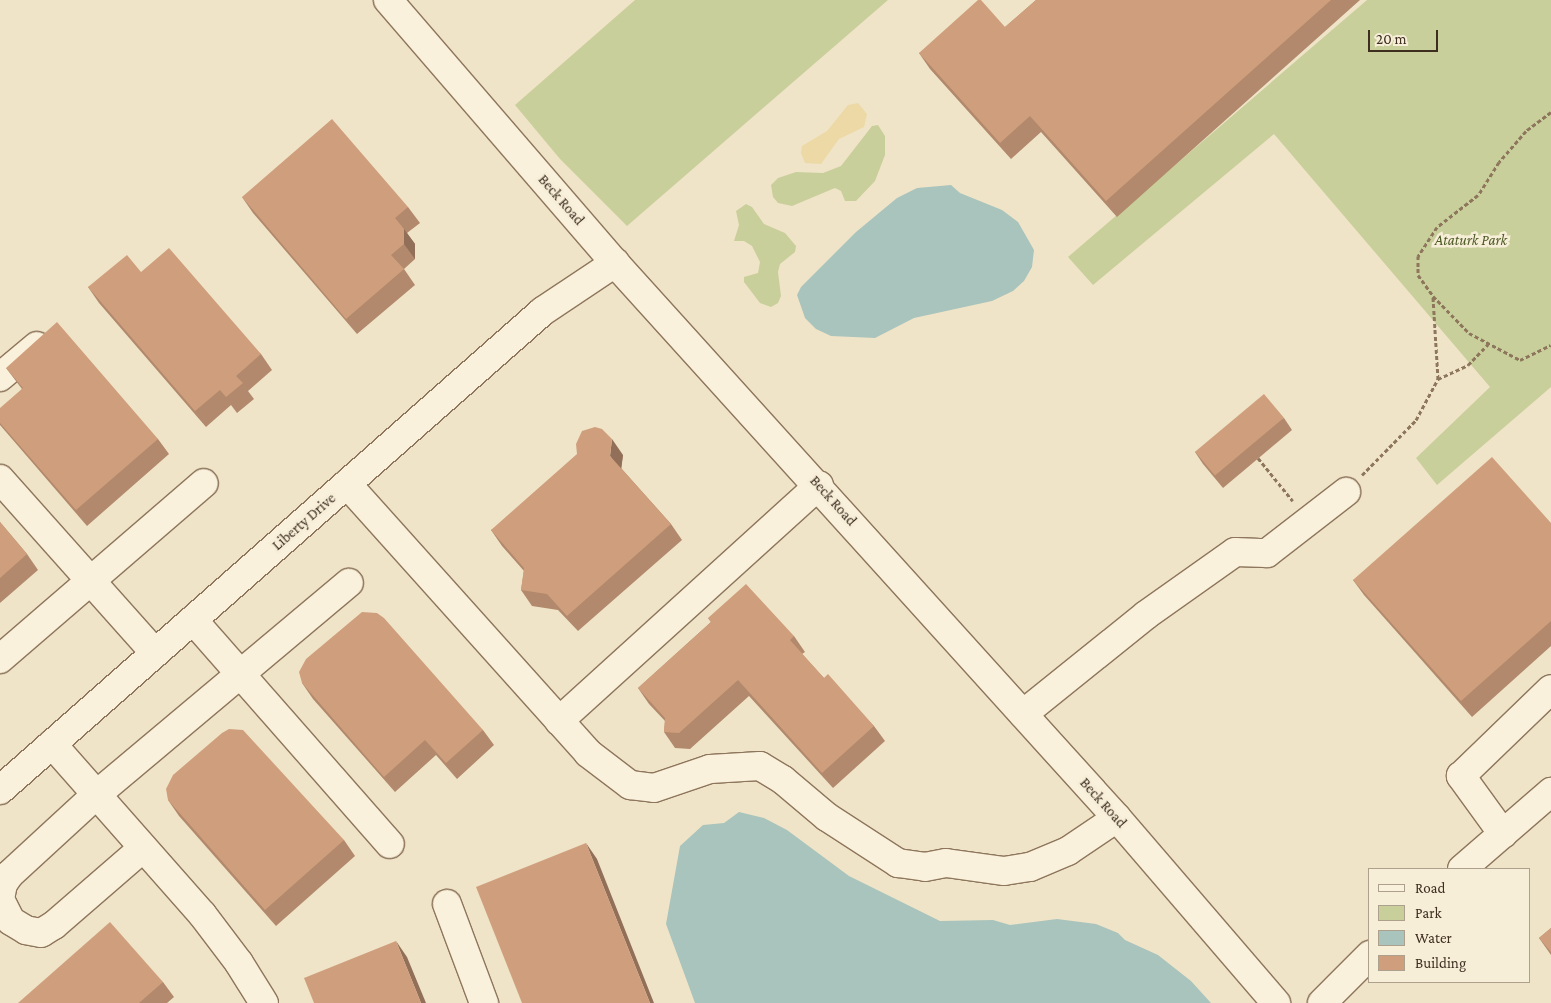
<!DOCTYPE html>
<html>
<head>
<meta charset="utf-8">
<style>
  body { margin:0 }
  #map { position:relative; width:1551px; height:1003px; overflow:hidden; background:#f0e4c8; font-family:"Crimson Pro",serif }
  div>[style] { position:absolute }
  .green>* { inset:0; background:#c9cf9b }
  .sand>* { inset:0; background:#ecd9a5 }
  .water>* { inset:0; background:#a9c4bc }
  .path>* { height:3px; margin-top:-1.5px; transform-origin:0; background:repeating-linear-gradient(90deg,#8d765c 0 4px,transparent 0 6.5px) }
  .roads { filter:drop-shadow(1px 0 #8d765c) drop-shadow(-1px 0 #8d765c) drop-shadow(0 1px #8d765c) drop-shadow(0 -1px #8d765c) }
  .minor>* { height:28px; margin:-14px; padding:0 14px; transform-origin:14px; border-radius:14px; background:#faf1dc }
  .wall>* { inset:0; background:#b2896c }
  .shaded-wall>* { inset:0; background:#916f58 }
  .building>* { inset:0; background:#cf9f7d; transform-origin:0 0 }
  span { translate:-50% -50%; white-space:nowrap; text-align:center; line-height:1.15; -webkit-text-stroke:5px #f7eed8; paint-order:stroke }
  .street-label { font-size:15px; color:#3d2e20 }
  .park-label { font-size:15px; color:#4d5a26; font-style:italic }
  .legend { position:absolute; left:1368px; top:868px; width:162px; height:115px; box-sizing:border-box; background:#f7eed8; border:1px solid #ada18e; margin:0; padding:6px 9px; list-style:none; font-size:15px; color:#3d2e20 }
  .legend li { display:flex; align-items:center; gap:10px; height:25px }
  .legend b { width:25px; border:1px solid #ada18e }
  .scale { position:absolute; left:1368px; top:30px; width:70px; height:22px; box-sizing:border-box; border:2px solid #3d2e20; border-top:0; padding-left:6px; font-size:15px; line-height:18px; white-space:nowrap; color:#3d2e20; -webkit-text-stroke:4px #f7eed8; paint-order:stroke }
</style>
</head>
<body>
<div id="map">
  <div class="green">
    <div style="clip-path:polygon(635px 0,888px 0,627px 226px,560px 159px,515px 105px)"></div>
    <div style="clip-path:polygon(1367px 0,1551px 0,1551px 387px,1437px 485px,1416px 458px,1490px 387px,1274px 134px,1093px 285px,1068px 257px)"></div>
    <div style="clip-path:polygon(878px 125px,885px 136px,885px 155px,875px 181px,856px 201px,845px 201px,841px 191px,835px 188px,792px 206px,778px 203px,773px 197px,771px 185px,778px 178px,796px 172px,823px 173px,841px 166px,872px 126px)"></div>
    <div style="clip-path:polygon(746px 204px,752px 207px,764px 224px,785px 233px,796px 246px,795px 252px,780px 264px,778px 272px,781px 296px,778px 303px,771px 307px,760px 303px,744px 282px,744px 277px,758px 273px,760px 262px,752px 246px,744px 241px,734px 241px,739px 225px,736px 211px)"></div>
  </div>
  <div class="sand">
    <div style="clip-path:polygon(858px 103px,867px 114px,864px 127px,839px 139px,821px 164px,805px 163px,801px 153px,802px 146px,827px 131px,848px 105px)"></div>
  </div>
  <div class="water">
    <div style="clip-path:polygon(951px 185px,960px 193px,1002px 210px,1018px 222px,1034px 250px,1032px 267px,1024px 281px,1013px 291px,992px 301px,914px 318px,875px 338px,831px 336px,816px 329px,805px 318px,797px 295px,801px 287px,856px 232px,897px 198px,917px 188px)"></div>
    <div style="clip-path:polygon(739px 812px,764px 818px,787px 830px,849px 876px,940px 921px,993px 920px,1010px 925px,1057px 919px,1096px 924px,1118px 933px,1125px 940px,1158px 955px,1191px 981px,1211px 1003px,695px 1003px,666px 924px,680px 846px,703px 825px,724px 823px)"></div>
  </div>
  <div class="path">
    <div style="left:1551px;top:112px;width:31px;rotate:143deg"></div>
    <div style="left:1526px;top:131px;width:41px;rotate:131.1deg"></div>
    <div style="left:1499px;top:162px;width:39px;rotate:122deg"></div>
    <div style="left:1478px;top:195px;width:52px;rotate:142deg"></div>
    <div style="left:1437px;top:227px;width:35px;rotate:123deg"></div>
    <div style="left:1418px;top:256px;width:19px;rotate:90deg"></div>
    <div style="left:1418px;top:275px;width:26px;rotate:54deg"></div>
    <div style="left:1433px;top:296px;width:52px;rotate:45.8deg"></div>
    <div style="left:1469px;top:333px;width:58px;rotate:27.9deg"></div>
    <div style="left:1520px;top:360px;width:34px;rotate:-26deg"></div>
    <div style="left:1438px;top:379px;width:33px;rotate:-25deg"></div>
    <div style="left:1468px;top:365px;width:29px;rotate:-46deg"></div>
    <div style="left:1258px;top:458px;width:55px;rotate:50.9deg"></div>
    <div style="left:1362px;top:475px;width:77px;rotate:-45.5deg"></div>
    <div style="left:1416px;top:420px;width:47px;rotate:-61.8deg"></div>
    <div style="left:1438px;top:379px;width:82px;rotate:-93.5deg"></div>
  </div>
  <div class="roads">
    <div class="minor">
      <div style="left:388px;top:0;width:347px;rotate:49.2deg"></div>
      <div style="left:615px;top:263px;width:748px;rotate:47.87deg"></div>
      <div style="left:1117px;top:818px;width:244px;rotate:49.3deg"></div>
      <div style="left:0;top:377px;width:48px;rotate:-40deg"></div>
      <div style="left:0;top:479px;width:233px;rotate:48.3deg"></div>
      <div style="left:347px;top:484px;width:361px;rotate:48.1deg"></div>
      <div style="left:588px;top:753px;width:53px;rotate:37.3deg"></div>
      <div style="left:630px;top:785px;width:24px;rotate:7deg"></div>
      <div style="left:654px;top:788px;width:59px;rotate:-18.7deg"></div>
      <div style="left:710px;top:769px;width:50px;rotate:-3.4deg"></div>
      <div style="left:760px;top:766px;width:27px;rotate:31deg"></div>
      <div style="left:783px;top:780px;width:57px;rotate:40.1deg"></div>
      <div style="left:827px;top:817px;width:85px;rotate:32.9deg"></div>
      <div style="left:898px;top:863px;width:27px;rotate:8deg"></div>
      <div style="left:925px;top:867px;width:21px;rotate:-11deg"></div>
      <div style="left:946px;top:863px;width:59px;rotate:7.9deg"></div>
      <div style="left:1004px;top:871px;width:26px;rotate:-9deg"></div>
      <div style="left:1030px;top:867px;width:41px;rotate:-22.8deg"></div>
      <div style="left:1068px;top:851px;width:59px;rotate:-34deg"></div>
      <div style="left:193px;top:620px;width:298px;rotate:48.7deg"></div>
      <div style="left:0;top:659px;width:269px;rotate:-40.8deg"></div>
      <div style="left:1023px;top:714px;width:158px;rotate:-38.8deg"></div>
      <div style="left:1146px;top:615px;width:109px;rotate:-35.3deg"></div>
      <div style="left:1235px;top:552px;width:32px;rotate:2deg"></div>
      <div style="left:1267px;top:553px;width:100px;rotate:-37.7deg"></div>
      <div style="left:559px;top:721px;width:351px;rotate:-42.2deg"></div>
      <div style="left:52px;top:744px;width:227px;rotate:48.6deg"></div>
      <div style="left:202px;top:914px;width:61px;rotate:52.9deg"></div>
      <div style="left:239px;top:963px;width:47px;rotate:58deg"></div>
      <div style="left:0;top:790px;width:724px;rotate:-41.42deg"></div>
      <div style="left:543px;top:311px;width:87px;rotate:-33.7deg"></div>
      <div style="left:1503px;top:834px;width:72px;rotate:-125.9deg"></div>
      <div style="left:1461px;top:776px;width:125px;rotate:-44deg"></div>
      <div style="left:143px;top:848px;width:118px;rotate:139.1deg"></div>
      <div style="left:54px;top:925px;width:15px;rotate:148deg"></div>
      <div style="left:41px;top:933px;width:15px;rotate:-169deg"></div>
      <div style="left:26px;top:930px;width:17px;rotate:-149deg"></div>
      <div style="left:11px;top:921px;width:25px;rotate:-117deg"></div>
      <div style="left:0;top:899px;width:15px;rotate:-79deg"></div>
      <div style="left:3px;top:884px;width:11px;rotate:-56deg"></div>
      <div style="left:9px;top:875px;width:118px;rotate:-42.6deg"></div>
      <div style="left:96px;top:795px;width:330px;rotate:-40deg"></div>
      <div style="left:1462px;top:869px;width:118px;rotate:-40.9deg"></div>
      <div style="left:447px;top:904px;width:106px;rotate:69.5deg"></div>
      <div style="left:1322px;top:1003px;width:68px;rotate:-45deg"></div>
    </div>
  </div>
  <div class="wall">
    <div style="clip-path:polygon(1036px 0,1360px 0,1117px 217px,1041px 132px,1011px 159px,930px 69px,919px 53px,1005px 27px)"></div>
    <div style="clip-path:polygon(242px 197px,408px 207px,420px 223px,407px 233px,415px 244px,415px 259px,404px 269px,415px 285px,357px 334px,253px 213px)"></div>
    <div style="clip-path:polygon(141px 272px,261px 354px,272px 370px,248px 391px,254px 399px,237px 413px,231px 405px,206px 427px,99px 303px,88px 287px)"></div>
    <div style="clip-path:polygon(6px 368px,158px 439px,169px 454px,87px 526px,0 425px,0 423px,22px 389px)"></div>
    <div style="clip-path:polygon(1284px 418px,1292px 430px,1223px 488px,1203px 464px,1195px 452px)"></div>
    <div style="clip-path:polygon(623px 455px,621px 468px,671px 524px,682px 540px,578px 631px,558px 610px,532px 606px,521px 590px,524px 571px,502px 546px,491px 530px)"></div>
    <div style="clip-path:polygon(0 522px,27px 554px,38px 570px,0 603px)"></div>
    <div style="clip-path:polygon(1551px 523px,1551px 646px,1472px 717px,1364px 595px,1353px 580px)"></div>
    <div style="clip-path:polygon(708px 618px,794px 636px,805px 652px,802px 654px,824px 678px,874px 726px,885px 741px,833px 788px,749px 696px,690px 749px,675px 748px,664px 732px,665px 721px,649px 704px,638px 688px,711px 622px)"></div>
    <div style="clip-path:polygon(302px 683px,483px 730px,494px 745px,457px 779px,436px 755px,395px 792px,313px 699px)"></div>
    <div style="clip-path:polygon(168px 800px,344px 840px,355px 856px,276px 926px,179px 816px)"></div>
    <div style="clip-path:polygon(1551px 928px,1551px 955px,1539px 938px)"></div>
    <div style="clip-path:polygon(163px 982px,174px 997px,167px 1003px,18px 1003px)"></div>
  </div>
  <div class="shaded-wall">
    <div style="clip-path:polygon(404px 229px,415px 244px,415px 259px,404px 244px)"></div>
    <div style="clip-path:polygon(612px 439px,623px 455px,621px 471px,610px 456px)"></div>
    <div style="clip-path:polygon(586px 843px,597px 859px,654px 1003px,650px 1003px)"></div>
    <div style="clip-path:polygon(396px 941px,407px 957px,426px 1003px,421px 1003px)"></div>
  </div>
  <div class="building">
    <div style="clip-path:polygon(978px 0,981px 0,1005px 27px,1036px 0,1331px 0,1106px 201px,1030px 116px,1000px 143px,919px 53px)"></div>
    <div style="clip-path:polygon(332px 119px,408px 207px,395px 218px,404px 229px,404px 244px,391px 255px,404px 269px,346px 319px,242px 197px)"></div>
    <div style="clip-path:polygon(169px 248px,261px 354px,236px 376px,243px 383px,226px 397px,220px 390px,195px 411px,88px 287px,127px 255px,141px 272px)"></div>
    <div style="clip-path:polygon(57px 322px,158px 439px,76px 510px,0 423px,0 408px,23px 388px,6px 368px)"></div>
    <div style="left:1264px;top:394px;width:31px;height:90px;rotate:50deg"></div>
    <div style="clip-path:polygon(595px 427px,602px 429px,612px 439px,610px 456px,671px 524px,567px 616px,547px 594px,521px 590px,524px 568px,491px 530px,577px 454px,576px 444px,582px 431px)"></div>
    <div style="clip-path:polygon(1492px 457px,1551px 523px,1551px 621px,1461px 701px,1353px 580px)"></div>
    <div style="clip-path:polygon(0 522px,27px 554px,0 578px)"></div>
    <div style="clip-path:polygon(746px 584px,794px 636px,790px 640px,824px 678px,828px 674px,874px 726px,822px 773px,738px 680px,679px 733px,664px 732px,665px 718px,638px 688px,711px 622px,708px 618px)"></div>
    <div style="clip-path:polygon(362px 612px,377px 613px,384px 618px,483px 730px,446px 763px,425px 740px,384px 777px,302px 683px,299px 672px,306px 659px)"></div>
    <div style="clip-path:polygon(229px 729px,243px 730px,344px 840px,265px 910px,168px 800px,166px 789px,173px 775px,222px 733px)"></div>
    <div style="clip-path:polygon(586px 843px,650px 1003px,522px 1003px,476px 887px)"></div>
    <div style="clip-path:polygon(110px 922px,163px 982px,139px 1003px,18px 1003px)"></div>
    <div style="clip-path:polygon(1551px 928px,1551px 952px,1539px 938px)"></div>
    <div style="clip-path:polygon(396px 941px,421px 1003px,314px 1003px,304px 978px)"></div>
  </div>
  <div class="street-label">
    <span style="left:561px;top:200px;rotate:49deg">Beck Road</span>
    <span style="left:833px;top:501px;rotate:48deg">Beck Road</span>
    <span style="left:304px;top:522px;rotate:-41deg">Liberty Drive</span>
    <span style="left:1103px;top:803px;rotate:48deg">Beck Road</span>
  </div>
  <div class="park-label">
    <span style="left:1471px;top:241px">Ataturk Park</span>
  </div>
  <ul class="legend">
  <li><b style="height:6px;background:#faf1dc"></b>Road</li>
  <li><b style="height:14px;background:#c9cf9b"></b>Park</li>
  <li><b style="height:14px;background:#a9c4bc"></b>Water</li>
  <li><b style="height:14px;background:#cf9f7d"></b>Building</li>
  </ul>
  <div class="scale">20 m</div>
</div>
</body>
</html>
